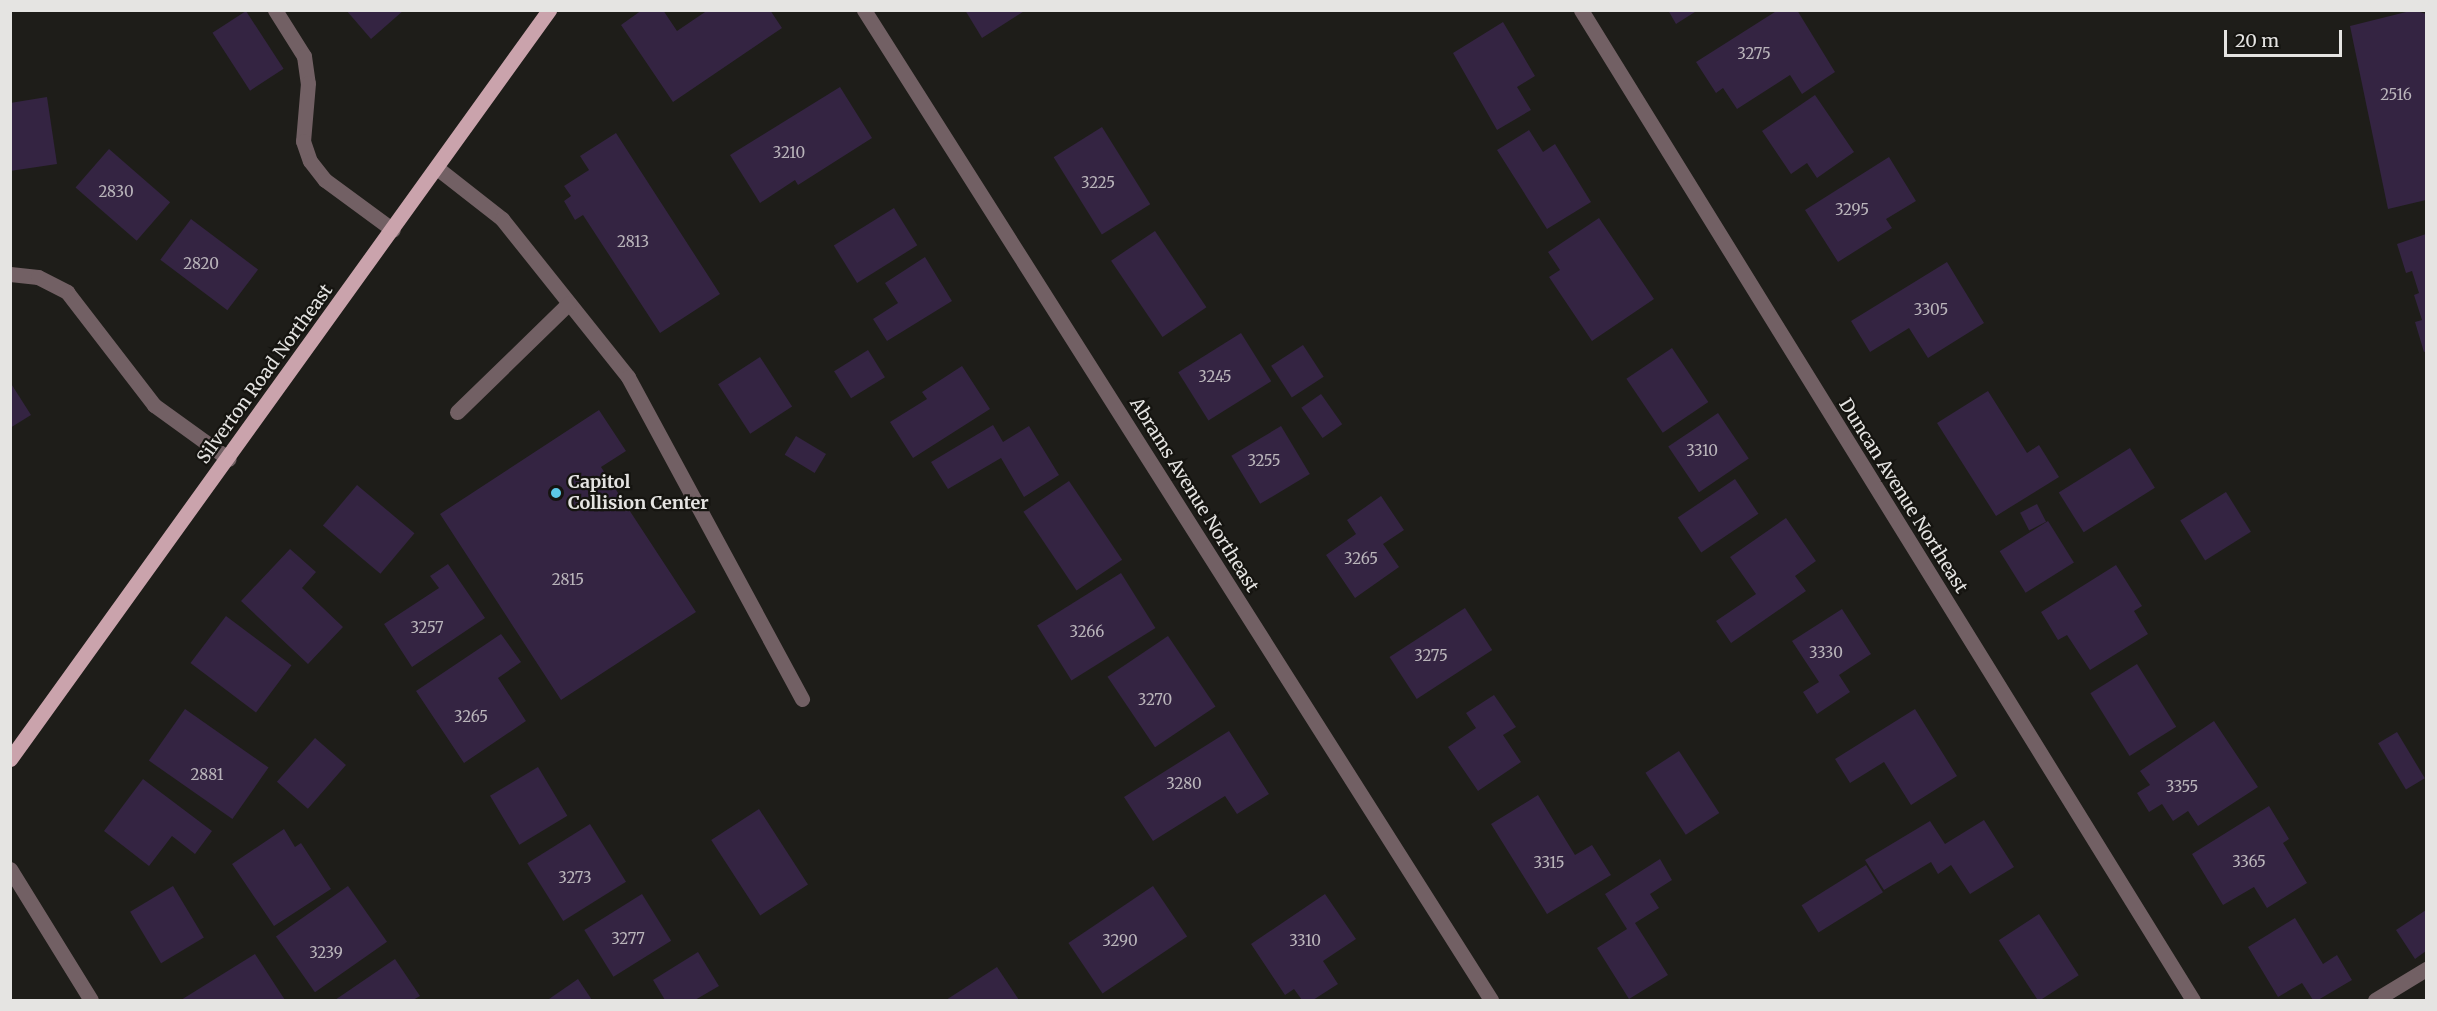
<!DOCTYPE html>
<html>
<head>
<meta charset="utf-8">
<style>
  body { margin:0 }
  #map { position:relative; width:2437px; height:1011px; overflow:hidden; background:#1e1d19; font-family:Merriweather,serif }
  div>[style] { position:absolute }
  .building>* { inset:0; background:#342442; transform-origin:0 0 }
  .lane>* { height:15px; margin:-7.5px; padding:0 7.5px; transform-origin:7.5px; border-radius:7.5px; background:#726064 }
  .street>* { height:15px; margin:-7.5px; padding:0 7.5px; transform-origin:7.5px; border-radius:7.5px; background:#726064 }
  .primary>* { height:15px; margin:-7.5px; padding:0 7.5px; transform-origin:7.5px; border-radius:7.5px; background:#caa3ac }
  .dots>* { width:16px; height:16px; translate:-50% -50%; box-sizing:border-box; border:3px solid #151410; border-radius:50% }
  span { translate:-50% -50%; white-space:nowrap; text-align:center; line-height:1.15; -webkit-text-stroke:4.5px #151410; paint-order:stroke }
  .number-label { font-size:15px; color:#b9b4ba }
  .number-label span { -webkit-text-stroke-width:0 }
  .street-label { font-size:18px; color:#e5e4e2 }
  .poi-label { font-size:18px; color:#e5e4e2; font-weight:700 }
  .left { translate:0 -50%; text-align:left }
  .frame { position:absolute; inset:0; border:12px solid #e5e4e2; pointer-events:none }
  .scale { position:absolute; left:2224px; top:30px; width:118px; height:27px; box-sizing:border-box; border:3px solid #e5e4e2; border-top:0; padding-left:8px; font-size:18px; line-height:21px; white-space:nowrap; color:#e5e4e2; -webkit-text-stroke:4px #151410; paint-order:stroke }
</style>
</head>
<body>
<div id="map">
  <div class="building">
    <div style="clip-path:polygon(346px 10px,404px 10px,371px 39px)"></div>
    <div style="clip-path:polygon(642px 10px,663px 10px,677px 31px,708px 10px,770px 10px,782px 28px,673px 102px,621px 25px)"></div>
    <div style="clip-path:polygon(965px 10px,1026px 10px,982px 38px)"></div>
    <div style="clip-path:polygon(1668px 10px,1698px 10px,1676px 24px)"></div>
    <div style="clip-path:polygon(1778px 10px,1797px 10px,1835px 72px,1802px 94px,1790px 75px,1737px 109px,1723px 88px,1716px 93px,1696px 62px)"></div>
    <div style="clip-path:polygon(2414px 10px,2426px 14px,2426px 200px,2388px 209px,2350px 26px)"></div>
    <div style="left:246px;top:11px;width:69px;height:40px;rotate:57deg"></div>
    <div style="clip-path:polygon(1503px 22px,1535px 76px,1517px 87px,1531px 110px,1497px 130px,1453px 53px)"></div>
    <div style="clip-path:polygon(840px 87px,872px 138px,798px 185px,795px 180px,760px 203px,730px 155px)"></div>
    <div style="clip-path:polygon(1815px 95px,1854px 152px,1817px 178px,1807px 163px,1791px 174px,1762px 131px)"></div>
    <div style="clip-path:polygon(47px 97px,57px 164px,10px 171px,10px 103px)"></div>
    <div style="left:1102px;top:127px;width:91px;height:57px;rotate:58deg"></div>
    <div style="clip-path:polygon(1529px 130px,1543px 152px,1555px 144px,1591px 202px,1547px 229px,1497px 150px)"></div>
    <div style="clip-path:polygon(616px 133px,720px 294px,660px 333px,583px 215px,575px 220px,564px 201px,571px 196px,564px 186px,589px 170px,580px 156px)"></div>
    <div style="left:109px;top:149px;width:81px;height:51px;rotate:41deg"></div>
    <div style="clip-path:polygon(1889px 157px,1916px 201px,1886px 219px,1892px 228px,1838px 262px,1805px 210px)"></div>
    <div style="left:894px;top:208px;width:44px;height:71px;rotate:58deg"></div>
    <div style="clip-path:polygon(1599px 218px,1654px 299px,1592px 341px,1549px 277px,1560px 270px,1548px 252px)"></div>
    <div style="left:191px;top:219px;width:84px;height:51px;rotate:37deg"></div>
    <div style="left:1155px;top:231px;width:92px;height:53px;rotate:56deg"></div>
    <div style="clip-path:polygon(2426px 234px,2426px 351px,2424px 352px,2415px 322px,2422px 320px,2414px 295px,2419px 293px,2412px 271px,2406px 273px,2397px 244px)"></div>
    <div style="clip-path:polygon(925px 257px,952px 301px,887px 341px,873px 319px,898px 303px,885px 283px)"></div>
    <div style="clip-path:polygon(1947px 262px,1984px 323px,1928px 358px,1909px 328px,1870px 352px,1851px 321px)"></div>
    <div style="left:1241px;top:333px;width:57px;height:74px;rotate:58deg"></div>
    <div style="left:1303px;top:345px;width:38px;height:38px;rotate:57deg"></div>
    <div style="left:1672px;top:348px;width:65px;height:55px;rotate:56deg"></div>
    <div style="left:868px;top:350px;width:32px;height:40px;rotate:58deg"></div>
    <div style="left:760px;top:357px;width:59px;height:50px;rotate:57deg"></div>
    <div style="clip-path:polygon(962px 366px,990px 409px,913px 458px,890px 422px,927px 399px,922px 392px)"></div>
    <div style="clip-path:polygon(10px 382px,31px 415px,10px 428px)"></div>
    <div style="clip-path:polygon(1988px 391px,2027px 453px,2039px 445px,2059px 477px,1996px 516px,1937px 423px)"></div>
    <div style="left:1321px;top:394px;width:37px;height:24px;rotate:55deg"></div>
    <div style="clip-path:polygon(599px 410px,626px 451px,601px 467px,696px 612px,561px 700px,440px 514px)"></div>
    <div style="left:1718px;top:413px;width:55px;height:60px;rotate:56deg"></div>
    <div style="clip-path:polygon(993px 425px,1003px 442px,1029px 426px,1059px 475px,1024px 497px,1001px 458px,948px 489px,931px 462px)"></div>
    <div style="left:1281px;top:426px;width:56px;height:58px;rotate:59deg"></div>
    <div style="left:796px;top:436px;width:35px;height:22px;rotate:31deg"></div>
    <div style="left:2130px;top:448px;width:47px;height:84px;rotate:58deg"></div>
    <div style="left:1735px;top:479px;width:42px;height:69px;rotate:56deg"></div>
    <div style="left:1069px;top:481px;width:95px;height:55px;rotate:56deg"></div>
    <div style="left:357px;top:485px;width:75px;height:53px;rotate:40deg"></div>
    <div style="left:2226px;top:492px;width:47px;height:54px;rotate:58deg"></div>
    <div style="clip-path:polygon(1381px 496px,1404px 530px,1383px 544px,1399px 567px,1355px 598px,1326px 555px,1356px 534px,1347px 520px)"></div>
    <div style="left:2037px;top:504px;width:20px;height:19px;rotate:63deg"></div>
    <div style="clip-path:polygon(1786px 518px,1816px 561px,1795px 576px,1806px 591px,1731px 643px,1716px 621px,1756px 594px,1730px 557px)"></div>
    <div style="left:2048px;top:521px;width:49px;height:57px;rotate:58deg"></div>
    <div style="clip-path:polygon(290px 549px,316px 572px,302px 588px,343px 627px,308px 664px,241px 601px)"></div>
    <div style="clip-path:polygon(448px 564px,485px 618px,412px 667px,384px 624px,439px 588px,430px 576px)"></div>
    <div style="clip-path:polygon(2116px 565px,2142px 606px,2134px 611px,2148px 634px,2090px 670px,2067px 635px,2058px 640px,2041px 612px)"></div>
    <div style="left:1121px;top:573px;width:65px;height:99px;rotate:58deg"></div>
    <div style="left:1465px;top:608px;width:50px;height:90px;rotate:57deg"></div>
    <div style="clip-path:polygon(1842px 609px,1871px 654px,1839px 675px,1850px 692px,1817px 714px,1803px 692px,1819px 682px,1792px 641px)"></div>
    <div style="left:226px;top:616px;width:82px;height:59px;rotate:37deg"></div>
    <div style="clip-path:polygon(501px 634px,521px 662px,498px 678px,526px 721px,464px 763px,416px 691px)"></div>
    <div style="left:1168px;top:636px;width:85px;height:73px;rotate:56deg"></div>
    <div style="left:2137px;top:664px;width:74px;height:55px;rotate:58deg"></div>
    <div style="clip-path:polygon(1494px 695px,1516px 727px,1503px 735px,1521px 762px,1478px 791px,1448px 747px,1476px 728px,1466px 713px)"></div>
    <div style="left:185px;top:709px;width:102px;height:63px;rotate:35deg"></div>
    <div style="clip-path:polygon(1915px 709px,1957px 776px,1911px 805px,1884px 762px,1850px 783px,1835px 759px)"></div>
    <div style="clip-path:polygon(2214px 721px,2258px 787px,2198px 826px,2188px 811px,2173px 821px,2162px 804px,2149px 812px,2137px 793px,2150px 785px,2140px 771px)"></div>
    <div style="clip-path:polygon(1229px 731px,1269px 794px,1237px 814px,1225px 796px,1153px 841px,1124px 797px)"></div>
    <div style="left:2397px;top:732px;width:54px;height:22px;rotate:59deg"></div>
    <div style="left:315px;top:738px;width:41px;height:58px;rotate:41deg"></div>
    <div style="left:1679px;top:751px;width:74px;height:40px;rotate:57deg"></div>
    <div style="left:538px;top:767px;width:57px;height:56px;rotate:59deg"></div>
    <div style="clip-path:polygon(143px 779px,212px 831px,195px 854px,172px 836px,149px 866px,104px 831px)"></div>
    <div style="clip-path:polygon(1538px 795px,1575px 855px,1592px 845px,1611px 875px,1547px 914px,1491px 824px)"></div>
    <div style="clip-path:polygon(2269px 806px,2289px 839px,2283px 843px,2307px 883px,2267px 908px,2254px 887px,2223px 905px,2192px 854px)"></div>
    <div style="left:759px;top:809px;width:90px;height:57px;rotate:57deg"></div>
    <div style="clip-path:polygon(1984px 820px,2014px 867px,1970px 894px,1951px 865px,1938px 874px,1931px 862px,1884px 890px,1865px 860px,1930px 821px,1945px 844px)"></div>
    <div style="left:590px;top:824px;width:68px;height:74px;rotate:58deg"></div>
    <div style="clip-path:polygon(284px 829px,295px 847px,301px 843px,331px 889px,274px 926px,232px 864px)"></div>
    <div style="clip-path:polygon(1660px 859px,1672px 880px,1650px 894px,1659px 908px,1635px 923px,1668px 975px,1629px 999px,1597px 948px,1627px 929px,1605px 894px)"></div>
    <div style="left:1866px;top:865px;width:32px;height:76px;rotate:58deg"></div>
    <div style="left:173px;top:886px;width:60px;height:50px;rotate:59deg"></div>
    <div style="left:348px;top:886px;width:68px;height:88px;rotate:55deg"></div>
    <div style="left:1153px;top:886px;width:61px;height:102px;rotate:56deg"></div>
    <div style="left:642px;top:894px;width:55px;height:68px;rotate:58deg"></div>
    <div style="clip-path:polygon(1325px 894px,1356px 939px,1323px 961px,1338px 984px,1313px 1000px,1302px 1000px,1294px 989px,1285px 995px,1251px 944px)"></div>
    <div style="clip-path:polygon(2426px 910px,2426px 951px,2415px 959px,2396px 930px)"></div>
    <div style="left:2039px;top:914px;width:73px;height:48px;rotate:57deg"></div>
    <div style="clip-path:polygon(2295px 918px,2323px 964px,2337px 955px,2352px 980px,2318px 1000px,2313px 1000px,2302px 983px,2278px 997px,2248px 947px)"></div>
    <div style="clip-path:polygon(698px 952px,719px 986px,695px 1000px,665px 1000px,653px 980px)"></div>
    <div style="clip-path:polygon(255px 954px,285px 1000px,181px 1000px)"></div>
    <div style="clip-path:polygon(395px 959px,420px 996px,413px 1000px,335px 1000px)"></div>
    <div style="clip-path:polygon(997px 967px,1019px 1000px,946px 1000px)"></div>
    <div style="clip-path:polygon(578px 979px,592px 1000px,550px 1000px,549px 999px)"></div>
  </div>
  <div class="lane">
    <div style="left:275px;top:10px;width:54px;rotate:57.8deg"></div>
    <div style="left:304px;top:56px;width:27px;rotate:82deg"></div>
    <div style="left:308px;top:83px;width:58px;rotate:94.9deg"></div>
    <div style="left:303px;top:141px;width:21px;rotate:71deg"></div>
    <div style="left:310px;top:161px;width:24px;rotate:52deg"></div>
    <div style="left:325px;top:180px;width:84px;rotate:36.3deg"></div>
    <div style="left:437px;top:168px;width:83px;rotate:38.1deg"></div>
    <div style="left:502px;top:219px;width:202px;rotate:51.4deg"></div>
    <div style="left:628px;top:377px;width:366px;rotate:61.6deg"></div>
    <div style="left:457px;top:412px;width:156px;rotate:-44.2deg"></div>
    <div style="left:2375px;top:1000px;width:60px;rotate:-31.3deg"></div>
  </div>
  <div class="street">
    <div style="left:864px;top:10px;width:1172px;rotate:57.65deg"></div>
    <div style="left:1581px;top:10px;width:1164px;rotate:58.28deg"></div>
    <div style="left:10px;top:274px;width:28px;rotate:6deg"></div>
    <div style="left:38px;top:277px;width:33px;rotate:27deg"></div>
    <div style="left:67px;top:292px;width:143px;rotate:52.4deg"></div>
    <div style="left:154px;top:405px;width:92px;rotate:35.8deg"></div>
    <div style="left:10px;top:869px;width:154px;rotate:58.3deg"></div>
  </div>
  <div class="primary">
    <div style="left:10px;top:759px;width:923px;rotate:-54.26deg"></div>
  </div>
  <div class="dots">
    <div style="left:556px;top:493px;background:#5bc8e6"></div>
  </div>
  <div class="number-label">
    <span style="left:1754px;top:54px">3275</span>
    <span style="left:2396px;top:95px">2516</span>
    <span style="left:789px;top:153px">3210</span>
    <span style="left:1098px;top:183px">3225</span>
    <span style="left:116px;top:192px">2830</span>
    <span style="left:1852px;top:210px">3295</span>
    <span style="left:633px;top:242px">2813</span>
    <span style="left:201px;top:264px">2820</span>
    <span style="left:1931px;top:310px">3305</span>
    <span style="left:1215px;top:377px">3245</span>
    <span style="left:1702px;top:451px">3310</span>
    <span style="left:1264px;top:461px">3255</span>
    <span style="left:1361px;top:559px">3265</span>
    <span style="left:568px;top:580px">2815</span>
    <span style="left:427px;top:628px">3257</span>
    <span style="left:1087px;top:632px">3266</span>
    <span style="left:1826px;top:653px">3330</span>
    <span style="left:1431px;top:656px">3275</span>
    <span style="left:1155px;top:700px">3270</span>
    <span style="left:471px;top:717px">3265</span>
    <span style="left:207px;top:775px">2881</span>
    <span style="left:1184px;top:784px">3280</span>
    <span style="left:2182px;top:787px">3355</span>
    <span style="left:2249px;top:862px">3365</span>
    <span style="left:1549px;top:863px">3315</span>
    <span style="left:575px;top:878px">3273</span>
    <span style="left:628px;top:939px">3277</span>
    <span style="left:1120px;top:941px">3290</span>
    <span style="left:1305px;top:941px">3310</span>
    <span style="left:326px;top:953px">3239</span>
  </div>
  <div class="street-label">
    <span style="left:265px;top:374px;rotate:-54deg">Silverton Road Northeast</span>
    <span style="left:1194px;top:495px;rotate:58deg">Abrams Avenue Northeast</span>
    <span style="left:1903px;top:496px;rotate:58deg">Duncan Avenue Northeast</span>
  </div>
  <div class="poi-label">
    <span class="left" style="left:568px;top:493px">Capitol<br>Collision Center</span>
  </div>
  <div class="frame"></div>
  <div class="scale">20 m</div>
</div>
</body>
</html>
